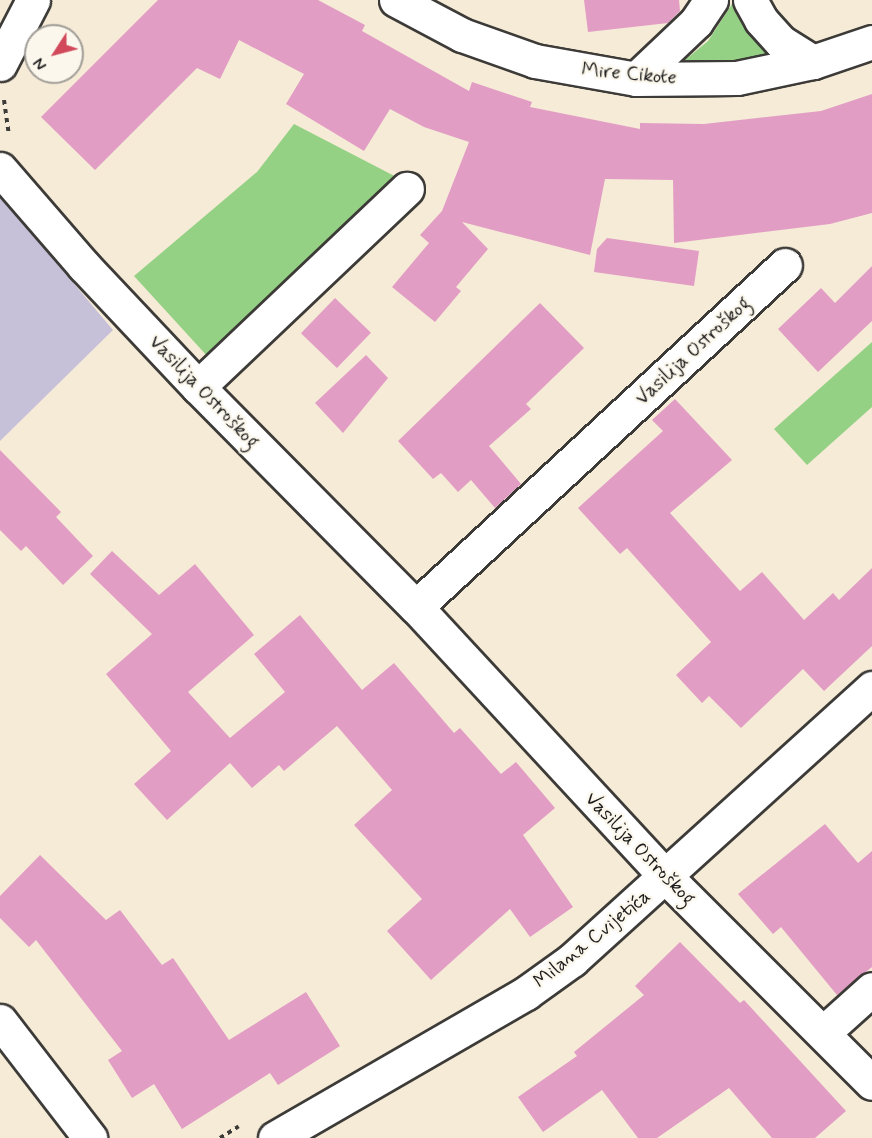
<!DOCTYPE html>
<html>
<head>
<meta charset="utf-8">
<style>
  body { margin:0 }
  #map { position:relative; width:872px; height:1138px; overflow:hidden; background:#f6ebd7; font-family:Mynerve,sans-serif }
  div>[style] { position:absolute }
  .industrial>* { inset:0; background:#c7c0d9 }
  .green>* { inset:0; background:#95d185 }
  .building>* { inset:0; background:#e29dc4; transform-origin:0 0 }
  .path>* { height:4px; margin-top:-2px; transform-origin:0; background:repeating-linear-gradient(90deg,#3d3b38 0 4.5px,transparent 0 9px) }
  .roads { filter:drop-shadow(2px 0 #3d3b38) drop-shadow(-2px 0 #3d3b38) drop-shadow(0 2px #3d3b38) drop-shadow(0 -2px #3d3b38) }
  .street>* { height:33px; margin:-16.5px; padding:0 16.5px; transform-origin:16.5px; border-radius:16.5px; background:#fff }
  span { translate:-50% -50%; white-space:nowrap; text-align:center; line-height:1.15; -webkit-text-stroke:4.5px #fbf7ec; paint-order:stroke }
  .street-label { font-size:20px; color:#1c1c1c }
  .north { position:absolute; left:24px; top:24px; width:60px; height:60px; box-sizing:border-box; background:#fbf7ec; border:2px solid #a29f99; border-radius:50%; rotate:234deg; font-size:16px; font-weight:700; line-height:24px; text-align:center; color:#1c1c1c }
  .north::after { content:''; display:block; margin:auto; width:21px; height:27px; background:#d1495b; clip-path:polygon(50% 0,100% 100%,50% 72%,0 100%) }
</style>
</head>
<body>
<div id="map">
  <div class="industrial">
    <div style="clip-path:polygon(0 196px,113px 330px,0 441px)"></div>
  </div>
  <div class="green">
    <div style="clip-path:polygon(732px 4px,775px 55px,708px 64px,685px 60px,708px 41px)"></div>
    <div style="clip-path:polygon(294px 124px,406px 182px,219px 369px,134px 276px,257px 172px)"></div>
    <div style="clip-path:polygon(872px 342px,872px 407px,807px 465px,774px 429px)"></div>
  </div>
  <div class="building">
    <div style="clip-path:polygon(158px 0,318px 0,365px 25px,362px 31px,469px 91px,472px 82px,532px 102px,530px 107px,640px 129px,640px 123px,704px 124px,821px 111px,872px 94px,872px 213px,830px 224px,674px 243px,673px 180px,605px 179px,590px 255px,462px 222px,488px 249px,456px 287px,461px 291px,435px 322px,392px 287px,429px 243px,420px 235px,442px 211px,469px 142px,424px 127px,390px 109px,364px 151px,286px 104px,304px 74px,239px 40px,220px 79px,197px 68px,95px 170px,41px 117px)"></div>
    <div style="clip-path:polygon(584px 0,679px 0,680px 11px,668px 23px,588px 32px)"></div>
    <div style="clip-path:polygon(607px 238px,699px 251px,694px 286px,594px 272px,597px 249px)"></div>
    <div style="clip-path:polygon(872px 266px,872px 321px,818px 372px,778px 329px,821px 288px,835px 303px)"></div>
    <div style="left:335px;top:298px;width:50px;height:49px;rotate:44deg"></div>
    <div style="clip-path:polygon(540px 303px,584px 348px,526px 404px,531px 409px,489px 446px,521px 484px,495px 508px,471px 480px,458px 492px,441px 473px,433px 479px,398px 441px)"></div>
    <div style="clip-path:polygon(366px 355px,388px 378px,343px 433px,315px 403px)"></div>
    <div style="clip-path:polygon(675px 399px,732px 460px,670px 513px,740px 591px,762px 572px,804px 620px,833px 593px,839px 600px,872px 568px,872px 646px,824px 691px,803px 669px,741px 728px,709px 696px,702px 703px,676px 675px,711px 642px,627px 548px,620px 554px,578px 508px,663px 431px,652px 420px)"></div>
    <div style="clip-path:polygon(0 450px,61px 512px,56px 517px,93px 556px,63px 585px,26px 546px,21px 551px,0 530px)"></div>
    <div style="clip-path:polygon(112px 551px,159px 595px,195px 564px,254px 635px,188px 692px,230px 738px,285px 692px,254px 654px,300px 615px,362px 690px,394px 663px,454px 733px,460px 728px,501px 774px,516px 762px,555px 808px,523px 835px,573px 907px,530px 937px,510px 909px,431px 980px,387px 931px,422px 899px,354px 825px,392px 790px,337px 726px,284px 771px,279px 765px,252px 788px,230px 763px,167px 820px,134px 784px,171px 751px,106px 674px,152px 634px,90px 574px)"></div>
    <div style="clip-path:polygon(825px 824px,858px 863px,872px 851px,872px 967px,837px 995px,781px 927px,773px 934px,738px 894px)"></div>
    <div style="clip-path:polygon(40px 855px,106px 920px,120px 910px,162px 965px,173px 958px,229px 1040px,306px 992px,340px 1046px,278px 1085px,270px 1073px,182px 1129px,154px 1084px,132px 1098px,108px 1060px,122px 1051px,36px 940px,29px 947px,0 918px,0 896px)"></div>
    <div style="clip-path:polygon(680px 942px,740px 1003px,744px 1000px,846px 1111px,815px 1138px,772px 1138px,729px 1088px,657px 1138px,638px 1138px,602px 1090px,543px 1132px,518px 1097px,577px 1056px,574px 1052px,644px 995px,635px 986px)"></div>
  </div>
  <div class="path">
    <div style="left:4px;top:100px;width:34px;rotate:82deg"></div>
    <div style="left:220px;top:1138px;width:22px;rotate:-32deg"></div>
  </div>
  <div class="roads">
    <div class="street">
      <div style="left:396px;top:0;width:75px;rotate:27.9deg"></div>
      <div style="left:462px;top:35px;width:77px;rotate:19.6deg"></div>
      <div style="left:535px;top:61px;width:103px;rotate:10.1deg"></div>
      <div style="left:636px;top:79px;width:101px;rotate:-0.6deg"></div>
      <div style="left:737px;top:78px;width:78px;rotate:-11.9deg"></div>
      <div style="left:813px;top:62px;width:62px;rotate:-18.7deg"></div>
      <div style="left:750px;top:0;width:23px;rotate:61deg"></div>
      <div style="left:761px;top:20px;width:30px;rotate:48deg"></div>
      <div style="left:781px;top:42px;width:38px;rotate:32deg"></div>
      <div style="left:0;top:64px;width:72px;rotate:-62.7deg"></div>
      <div style="left:636px;top:79px;width:83px;rotate:-43.5deg"></div>
      <div style="left:696px;top:22px;width:27px;rotate:-56deg"></div>
      <div style="left:0;top:169px;width:128px;rotate:49.1deg"></div>
      <div style="left:84px;top:266px;width:166px;rotate:46.7deg"></div>
      <div style="left:198px;top:387px;width:310px;rotate:45.3deg"></div>
      <div style="left:416px;top:607px;width:368px;rotate:47.2deg"></div>
      <div style="left:666px;top:877px;width:291px;rotate:45deg"></div>
      <div style="left:198px;top:387px;width:288px;rotate:-43.5deg"></div>
      <div style="left:416px;top:607px;width:503px;rotate:-42.83deg"></div>
      <div style="left:0;top:1021px;width:148px;rotate:52.4deg"></div>
      <div style="left:824px;top:1032px;width:64px;rotate:-41.9deg"></div>
      <div style="left:275px;top:1138px;width:290px;rotate:-30deg"></div>
      <div style="left:526px;top:993px;width:57px;rotate:-35.7deg"></div>
      <div style="left:572px;top:960px;width:405px;rotate:-42.2deg"></div>
    </div>
  </div>
  <div class="street-label">
    <span style="left:629px;top:74px;rotate:5deg">Mire Cikote</span>
    <span style="left:693px;top:351px;rotate:-43deg">Vasilija Ostroškog</span>
    <span style="left:204px;top:392px;rotate:46deg">Vasilija Ostroškog</span>
    <span style="left:640px;top:849px;rotate:46deg">Vasilija Ostroškog</span>
    <span style="left:592px;top:939px;rotate:-39deg">Milana Cvijetića</span>
  </div>
  <div class="north">N</div>
</div>
</body>
</html>
